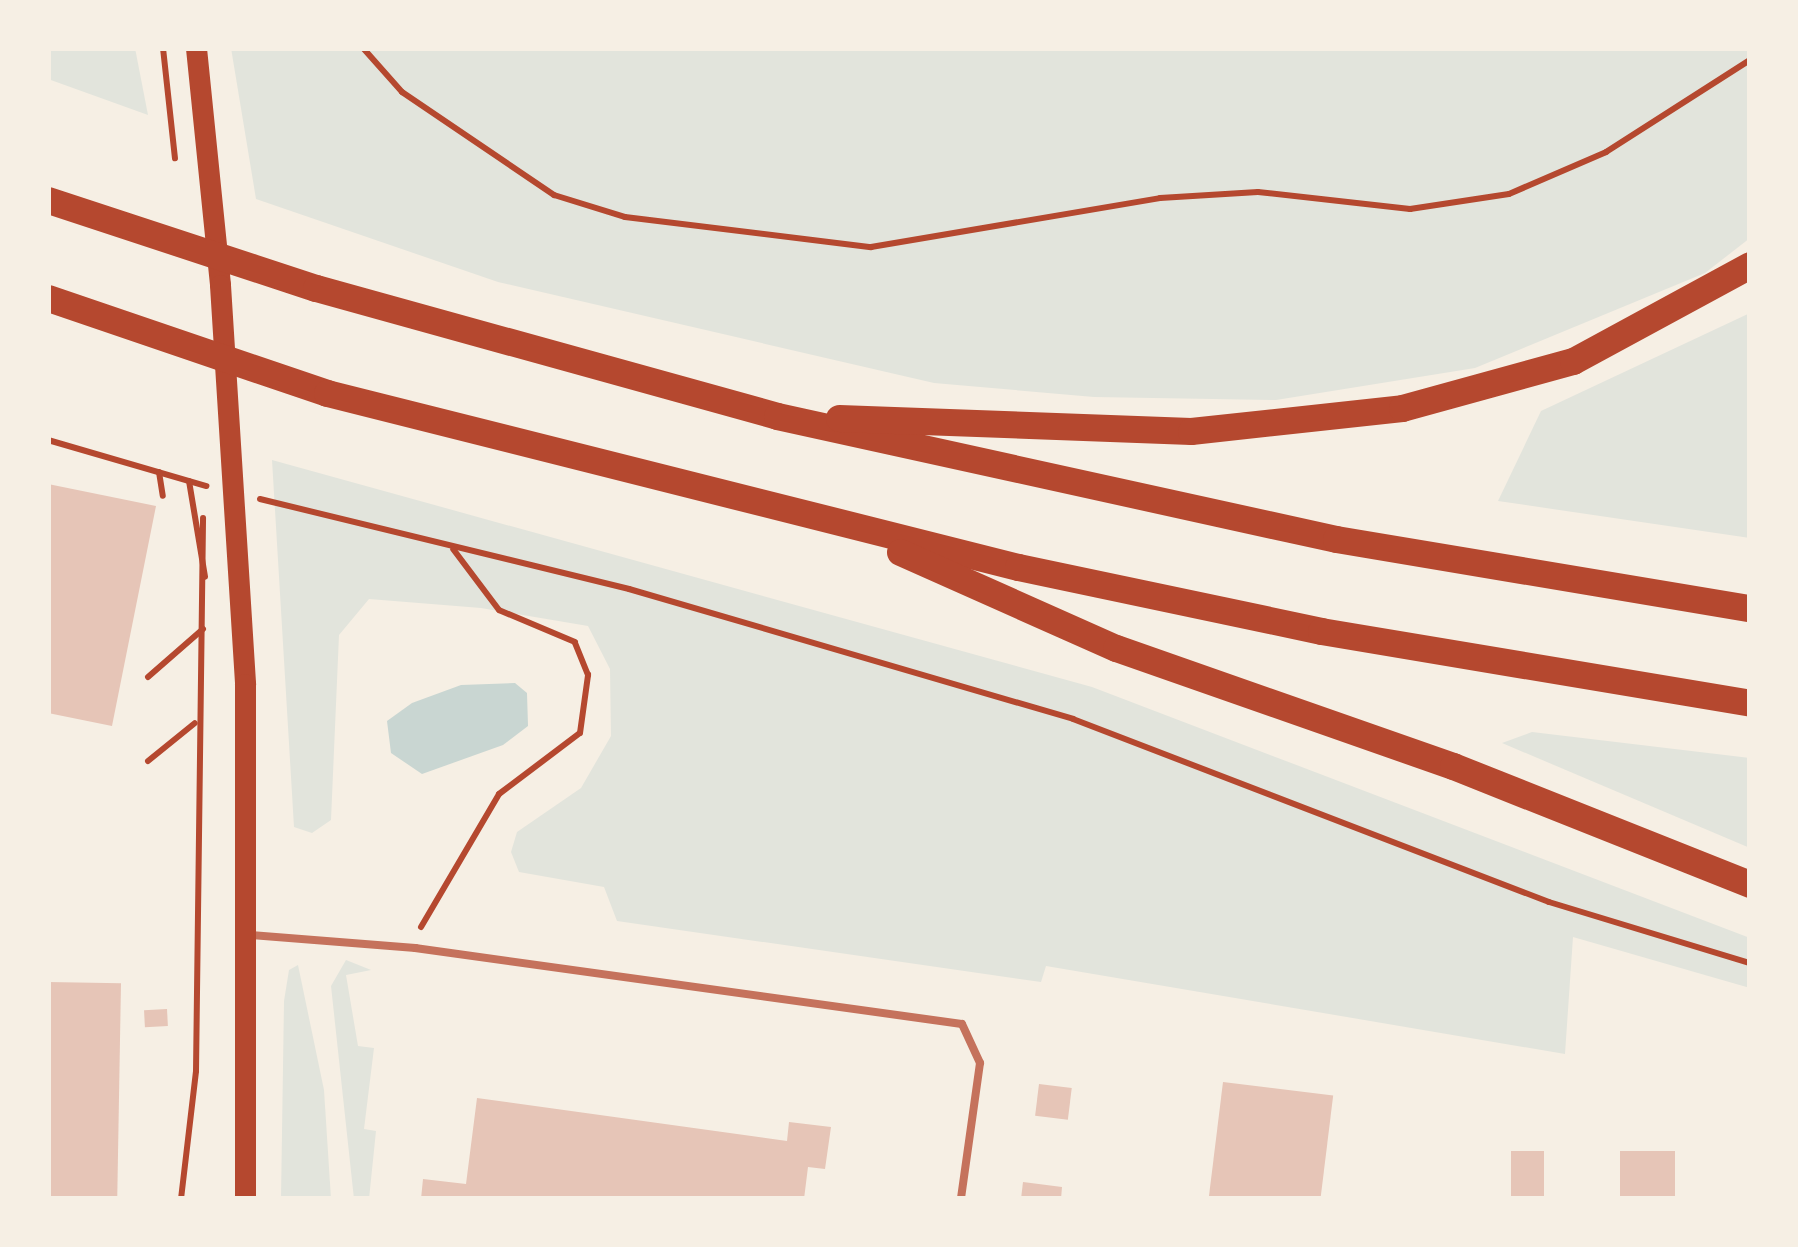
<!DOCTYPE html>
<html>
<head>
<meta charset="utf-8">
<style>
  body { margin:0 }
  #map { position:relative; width:1798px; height:1247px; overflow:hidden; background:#f6efe4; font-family:Georgia,serif }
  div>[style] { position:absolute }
  .green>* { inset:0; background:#e2e4dc }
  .water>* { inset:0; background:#c9d6d2 }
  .building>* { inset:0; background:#e6c5b7; transform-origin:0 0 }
  .path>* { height:6px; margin:-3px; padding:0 3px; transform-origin:3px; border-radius:3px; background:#b5482f }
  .service>* { height:8px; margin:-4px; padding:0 4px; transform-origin:4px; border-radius:4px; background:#c5725c }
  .secondary>* { height:21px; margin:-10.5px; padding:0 10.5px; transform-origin:10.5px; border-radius:10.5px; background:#b5482f }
  .motorway>* { height:27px; margin:-13.5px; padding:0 13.5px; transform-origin:13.5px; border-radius:13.5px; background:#b5482f }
  span { translate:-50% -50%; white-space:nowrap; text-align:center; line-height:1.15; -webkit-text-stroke:10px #f6efe4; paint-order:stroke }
  .frame { position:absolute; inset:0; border:51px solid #f6efe4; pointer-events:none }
</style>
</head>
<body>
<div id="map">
  <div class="green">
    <div style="clip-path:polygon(48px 48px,135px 48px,148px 115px,48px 79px)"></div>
    <div style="clip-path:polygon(231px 48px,1750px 48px,1750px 238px,1705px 273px,1475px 368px,1276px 400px,1094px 397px,934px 383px,498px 282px,256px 199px)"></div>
    <div style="clip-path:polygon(1750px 313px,1750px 538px,1498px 501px,1541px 411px)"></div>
    <div style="clip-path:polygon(272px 460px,1092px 687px,1750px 938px,1750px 988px,1573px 937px,1565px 1054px,1046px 966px,1041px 982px,617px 921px,604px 887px,519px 872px,511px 852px,517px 832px,581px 788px,611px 736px,610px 669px,588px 626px,481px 608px,369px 599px,339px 635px,331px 820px,312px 833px,294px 827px)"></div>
    <div style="clip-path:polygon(1532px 732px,1750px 758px,1750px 848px,1502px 743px)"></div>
    <div style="clip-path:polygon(346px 960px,371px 970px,346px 975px,358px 1046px,374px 1048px,364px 1129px,376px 1131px,369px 1199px,354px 1199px,331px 986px)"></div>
    <div style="clip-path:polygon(298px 965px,324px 1090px,331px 1199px,281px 1199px,284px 1001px,289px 970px)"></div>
  </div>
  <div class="water">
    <div style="clip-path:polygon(515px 683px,527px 693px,528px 726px,503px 745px,422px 774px,391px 753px,387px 721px,412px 703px,461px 685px)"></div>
  </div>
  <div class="building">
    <div style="clip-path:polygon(48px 484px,156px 506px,112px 726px,48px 713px)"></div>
    <div style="left:48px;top:982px;width:73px;height:217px;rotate:1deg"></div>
    <div style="left:167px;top:1009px;width:17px;height:23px;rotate:87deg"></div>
    <div style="left:1223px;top:1082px;width:111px;height:118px;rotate:7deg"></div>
    <div style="left:1039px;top:1084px;width:33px;height:32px;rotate:7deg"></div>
    <div style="clip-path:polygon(477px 1098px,787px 1141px,789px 1122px,831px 1127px,825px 1169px,808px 1167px,804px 1199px,421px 1199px,423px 1179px,466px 1184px)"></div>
    <div style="left:1511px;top:1151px;width:33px;height:48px"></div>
    <div style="left:1620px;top:1151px;width:55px;height:48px"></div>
    <div style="clip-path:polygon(1023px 1182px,1062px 1187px,1061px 1199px,1021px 1199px)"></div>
  </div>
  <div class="path">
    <div style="left:163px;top:48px;width:111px;rotate:83.8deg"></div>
    <div style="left:363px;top:48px;width:59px;rotate:48.4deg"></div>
    <div style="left:402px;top:92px;width:184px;rotate:34.1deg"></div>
    <div style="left:554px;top:195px;width:74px;rotate:17.2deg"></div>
    <div style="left:625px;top:217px;width:248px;rotate:7deg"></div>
    <div style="left:871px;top:247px;width:293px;rotate:-9.6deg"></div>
    <div style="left:1160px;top:198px;width:98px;rotate:-3.5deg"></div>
    <div style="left:1258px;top:192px;width:153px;rotate:6.4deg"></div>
    <div style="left:1410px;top:209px;width:100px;rotate:-8.6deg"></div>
    <div style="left:1509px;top:194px;width:106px;rotate:-23.4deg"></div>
    <div style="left:1606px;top:152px;width:171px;rotate:-32.6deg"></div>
    <div style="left:48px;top:440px;width:165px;rotate:16.2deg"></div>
    <div style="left:159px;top:472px;width:24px;rotate:81deg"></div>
    <div style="left:189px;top:481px;width:97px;rotate:80.5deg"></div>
    <div style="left:260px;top:499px;width:380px;rotate:13.7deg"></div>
    <div style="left:629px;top:589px;width:463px;rotate:16.3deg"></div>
    <div style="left:1073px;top:719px;width:510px;rotate:21.03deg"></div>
    <div style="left:1549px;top:902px;width:210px;rotate:16.9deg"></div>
    <div style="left:148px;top:677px;width:73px;rotate:-41.1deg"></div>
    <div style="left:148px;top:761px;width:60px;rotate:-39deg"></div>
    <div style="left:421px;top:927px;width:154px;rotate:-59.6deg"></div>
    <div style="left:499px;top:794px;width:101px;rotate:-37deg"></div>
    <div style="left:580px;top:733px;width:59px;rotate:-82.1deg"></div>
    <div style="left:588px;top:675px;width:35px;rotate:-112deg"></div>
    <div style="left:575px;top:642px;width:82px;rotate:-157.2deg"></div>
    <div style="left:499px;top:610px;width:76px;rotate:-127deg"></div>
    <div style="left:181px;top:1199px;width:129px;rotate:-83.3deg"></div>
    <div style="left:196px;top:1071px;width:553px;rotate:-89.27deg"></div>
  </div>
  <div class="service">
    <div style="left:250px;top:935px;width:166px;rotate:4.5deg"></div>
    <div style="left:415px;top:948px;width:552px;rotate:7.91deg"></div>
    <div style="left:962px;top:1024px;width:43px;rotate:65.2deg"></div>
    <div style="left:980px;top:1063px;width:137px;rotate:98deg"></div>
  </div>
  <div class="secondary">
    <div style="left:196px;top:48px;width:238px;rotate:84.2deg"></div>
    <div style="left:220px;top:285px;width:400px;rotate:86.4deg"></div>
    <div style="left:245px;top:684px;width:515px;rotate:90deg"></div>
  </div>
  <div class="motorway">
    <div style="left:48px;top:200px;width:282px;rotate:18.2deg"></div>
    <div style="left:316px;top:288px;width:478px;rotate:15.5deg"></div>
    <div style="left:777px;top:416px;width:572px;rotate:12.41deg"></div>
    <div style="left:1336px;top:539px;width:420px;rotate:9.5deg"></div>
    <div style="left:48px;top:298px;width:295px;rotate:18.8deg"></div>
    <div style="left:327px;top:393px;width:713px;rotate:14.13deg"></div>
    <div style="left:1018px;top:567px;width:310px;rotate:11.9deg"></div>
    <div style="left:1321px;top:631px;width:435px;rotate:9.5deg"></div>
    <div style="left:839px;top:418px;width:352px;rotate:2.1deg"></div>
    <div style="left:1191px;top:431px;width:212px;rotate:-6.2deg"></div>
    <div style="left:1402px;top:408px;width:177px;rotate:-15.4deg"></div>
    <div style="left:1573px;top:361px;width:201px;rotate:-28.5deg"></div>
    <div style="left:900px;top:552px;width:236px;rotate:24deg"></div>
    <div style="left:1116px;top:648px;width:357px;rotate:19.3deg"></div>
    <div style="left:1453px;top:766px;width:320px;rotate:21.7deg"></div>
  </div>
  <div class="frame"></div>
</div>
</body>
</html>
